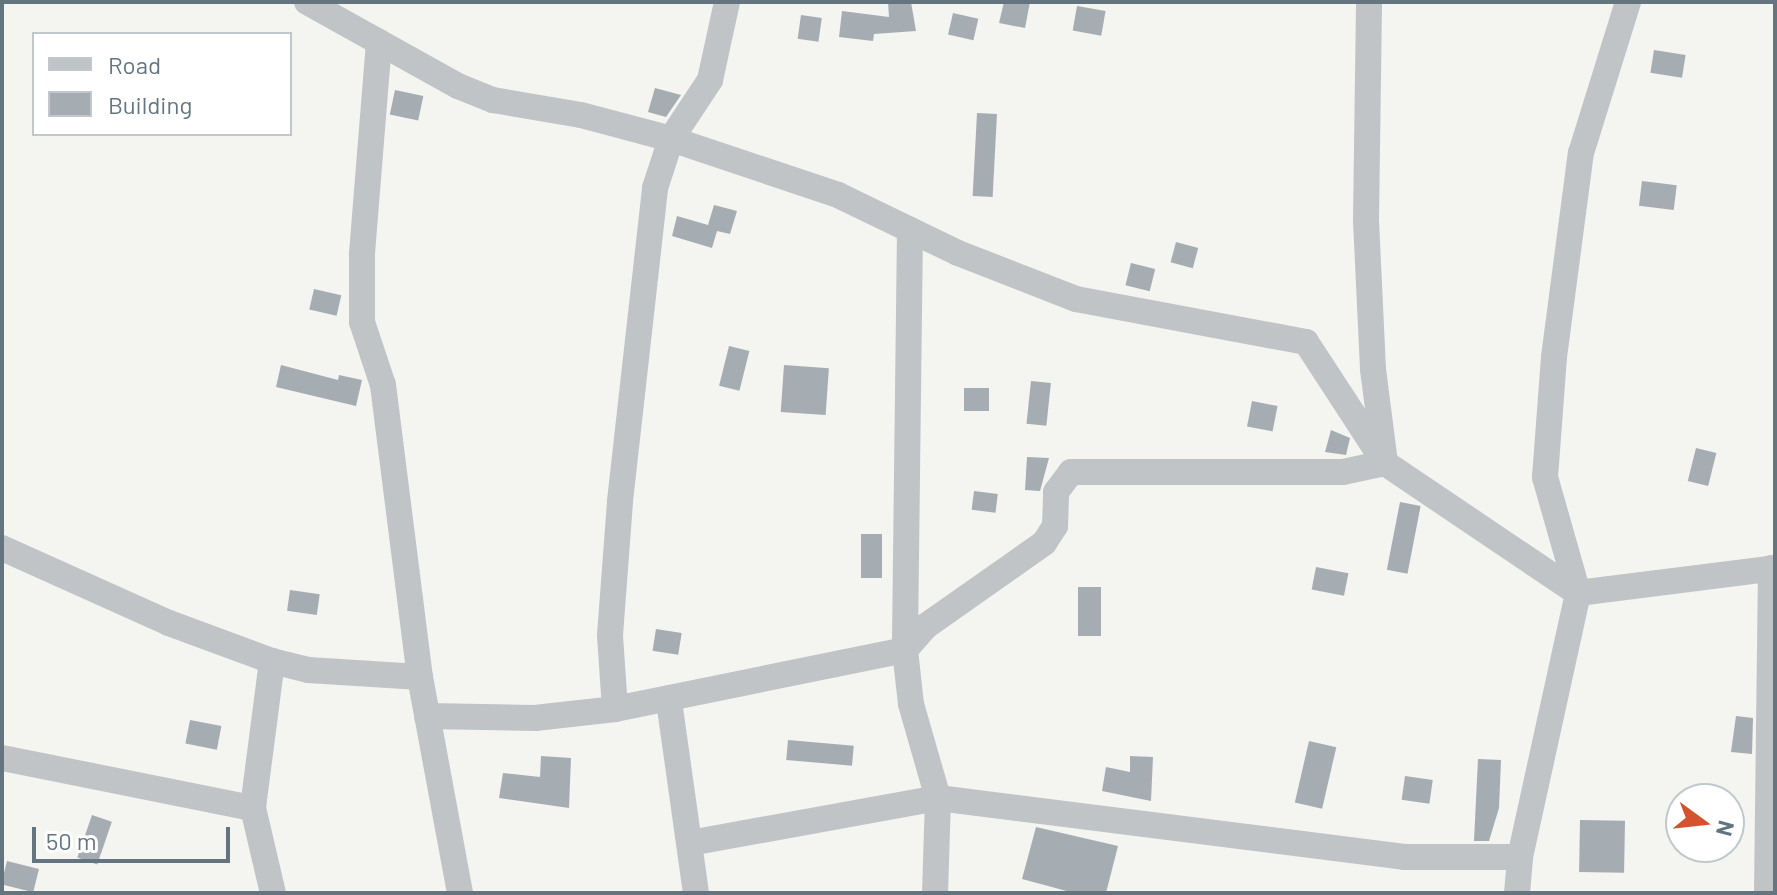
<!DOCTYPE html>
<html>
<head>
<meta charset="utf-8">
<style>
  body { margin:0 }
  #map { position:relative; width:1777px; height:895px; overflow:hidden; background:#f4f4f1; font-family:Barlow,sans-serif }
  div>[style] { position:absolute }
  .building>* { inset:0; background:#a5adb2; transform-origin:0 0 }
  .street>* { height:26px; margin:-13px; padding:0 13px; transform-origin:13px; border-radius:13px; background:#c0c4c7 }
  span { translate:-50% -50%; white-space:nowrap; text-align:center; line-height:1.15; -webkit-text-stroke:8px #fff; paint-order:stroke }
  .frame { position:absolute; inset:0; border:4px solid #657580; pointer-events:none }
  .legend { position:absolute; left:32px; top:32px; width:260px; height:104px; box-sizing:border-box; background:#fff; border:2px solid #c1c8cc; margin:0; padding:10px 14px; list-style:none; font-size:24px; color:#657580 }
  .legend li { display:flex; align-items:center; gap:16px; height:40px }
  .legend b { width:40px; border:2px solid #c1c8cc }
  .north { position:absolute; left:1665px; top:783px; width:80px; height:80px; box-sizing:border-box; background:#fff; border:2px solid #c1c8cc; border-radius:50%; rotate:105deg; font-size:22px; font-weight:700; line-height:32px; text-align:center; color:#657580 }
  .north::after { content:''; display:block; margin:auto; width:28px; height:36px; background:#d6522f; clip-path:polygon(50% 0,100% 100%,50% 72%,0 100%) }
  .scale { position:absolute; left:32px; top:827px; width:198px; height:36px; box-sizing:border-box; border:4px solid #657580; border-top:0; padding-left:10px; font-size:24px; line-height:28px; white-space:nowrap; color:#657580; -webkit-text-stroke:6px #fff; paint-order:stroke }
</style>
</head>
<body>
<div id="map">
  <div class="building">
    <div style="clip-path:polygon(888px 2px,911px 2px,916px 31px,874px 34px,873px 41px,839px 37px,842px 11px,889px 17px)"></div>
    <div style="clip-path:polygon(1004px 2px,1030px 2px,1025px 28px,999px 23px)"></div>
    <div style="left:1077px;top:6px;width:29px;height:25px;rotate:10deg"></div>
    <div style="left:953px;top:13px;width:26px;height:22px;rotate:13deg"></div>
    <div style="left:801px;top:15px;width:21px;height:24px;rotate:8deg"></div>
    <div style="left:1654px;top:50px;width:32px;height:23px;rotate:9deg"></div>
    <div style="clip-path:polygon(655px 88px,681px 95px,666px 117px,648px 112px)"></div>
    <div style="left:395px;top:90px;width:29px;height:25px;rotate:12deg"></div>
    <div style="left:977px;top:113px;width:20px;height:83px;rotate:3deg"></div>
    <div style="left:1642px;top:181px;width:35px;height:25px;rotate:7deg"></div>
    <div style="clip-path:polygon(714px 205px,737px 211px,730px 234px,717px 231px,712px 248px,672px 236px,677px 216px,708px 225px)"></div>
    <div style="left:1176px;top:242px;width:23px;height:21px;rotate:15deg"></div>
    <div style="left:1131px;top:263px;width:25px;height:23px;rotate:14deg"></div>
    <div style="left:314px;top:289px;width:28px;height:21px;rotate:13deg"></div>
    <div style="left:729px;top:346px;width:21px;height:41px;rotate:14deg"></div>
    <div style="clip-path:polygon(281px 365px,338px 380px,339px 375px,362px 380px,356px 406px,276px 387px)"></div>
    <div style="left:784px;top:365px;width:45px;height:47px;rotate:4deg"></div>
    <div style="left:1031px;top:381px;width:20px;height:43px;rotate:6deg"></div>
    <div style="left:964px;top:388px;width:25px;height:23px"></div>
    <div style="left:1252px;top:401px;width:26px;height:26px;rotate:11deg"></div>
    <div style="clip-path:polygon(1331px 430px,1350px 438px,1346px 455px,1325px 452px)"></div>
    <div style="left:1696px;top:448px;width:21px;height:34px;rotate:14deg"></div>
    <div style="clip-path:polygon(1027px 457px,1049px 458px,1040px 491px,1025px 490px)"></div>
    <div style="left:974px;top:491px;width:24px;height:19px;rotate:7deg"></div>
    <div style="left:1400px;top:502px;width:21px;height:69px;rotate:11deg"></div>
    <div style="left:861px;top:534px;width:21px;height:44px"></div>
    <div style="left:1316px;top:567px;width:33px;height:23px;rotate:11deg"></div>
    <div style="left:1078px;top:587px;width:23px;height:49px"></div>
    <div style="left:290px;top:590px;width:30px;height:21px;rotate:8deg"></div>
    <div style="left:656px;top:629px;width:26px;height:22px;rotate:9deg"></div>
    <div style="clip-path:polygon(1736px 716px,1753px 718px,1752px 754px,1731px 752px)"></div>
    <div style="left:190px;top:720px;width:32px;height:24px;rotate:11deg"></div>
    <div style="left:788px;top:740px;width:66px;height:20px;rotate:5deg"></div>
    <div style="left:1309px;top:741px;width:28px;height:63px;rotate:13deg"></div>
    <div style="clip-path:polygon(541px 756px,571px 758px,569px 808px,499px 798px,503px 773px,540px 777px)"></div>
    <div style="clip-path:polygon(1130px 756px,1153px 757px,1151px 801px,1102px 791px,1106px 767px,1130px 772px)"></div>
    <div style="clip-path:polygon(1478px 759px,1501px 760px,1499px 808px,1489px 841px,1474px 841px)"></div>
    <div style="left:1405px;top:776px;width:28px;height:24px;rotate:8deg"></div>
    <div style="left:92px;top:815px;width:21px;height:45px;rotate:19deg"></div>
    <div style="left:1580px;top:820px;width:45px;height:52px;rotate:1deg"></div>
    <div style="clip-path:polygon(1036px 827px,1118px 846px,1106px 893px,1074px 893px,1022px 879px)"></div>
    <div style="left:7px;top:861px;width:33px;height:24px;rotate:14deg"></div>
  </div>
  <div class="street">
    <div style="left:307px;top:2px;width:173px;rotate:29.1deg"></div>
    <div style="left:458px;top:86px;width:38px;rotate:22deg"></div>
    <div style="left:493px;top:100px;width:89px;rotate:9.7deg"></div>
    <div style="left:581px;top:115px;width:93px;rotate:14.9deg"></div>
    <div style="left:671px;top:139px;width:176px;rotate:18.5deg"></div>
    <div style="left:838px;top:195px;width:133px;rotate:25.8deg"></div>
    <div style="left:958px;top:253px;width:127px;rotate:21.3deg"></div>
    <div style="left:1076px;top:299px;width:234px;rotate:10.6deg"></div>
    <div style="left:1306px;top:342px;width:145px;rotate:56.9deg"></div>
    <div style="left:1385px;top:463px;width:233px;rotate:34deg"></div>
    <div style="left:1578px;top:593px;width:199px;rotate:-7.2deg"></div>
    <div style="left:379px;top:42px;width:214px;rotate:94.6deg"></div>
    <div style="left:362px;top:255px;width:67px;rotate:90deg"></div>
    <div style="left:362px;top:322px;width:66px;rotate:71.6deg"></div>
    <div style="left:383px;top:385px;width:294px;rotate:82.8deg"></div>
    <div style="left:420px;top:677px;width:220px;rotate:79.5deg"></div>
    <div style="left:910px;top:230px;width:420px;rotate:90.7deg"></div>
    <div style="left:905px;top:650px;width:54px;rotate:83.7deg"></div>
    <div style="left:911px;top:704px;width:98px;rotate:74deg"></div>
    <div style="left:938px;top:798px;width:95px;rotate:91.8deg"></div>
    <div style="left:2px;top:548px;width:183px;rotate:24.2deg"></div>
    <div style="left:169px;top:623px;width:110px;rotate:20.3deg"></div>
    <div style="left:272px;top:661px;width:37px;rotate:14deg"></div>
    <div style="left:308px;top:670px;width:112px;rotate:3.6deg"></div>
    <div style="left:272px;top:661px;width:148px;rotate:97.4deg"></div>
    <div style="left:253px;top:808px;width:87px;rotate:76.8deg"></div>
    <div style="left:669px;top:701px;width:194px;rotate:82deg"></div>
    <div style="left:615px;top:709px;width:74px;rotate:-93.9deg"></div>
    <div style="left:610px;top:635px;width:134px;rotate:-85.7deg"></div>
    <div style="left:620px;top:501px;width:315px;rotate:-83.6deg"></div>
    <div style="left:655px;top:188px;width:52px;rotate:-71.9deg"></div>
    <div style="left:671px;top:139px;width:71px;rotate:-56.5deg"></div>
    <div style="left:710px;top:80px;width:80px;rotate:-77.7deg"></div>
    <div style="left:427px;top:716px;width:108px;rotate:1.1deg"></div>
    <div style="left:535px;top:718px;width:81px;rotate:-6.4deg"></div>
    <div style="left:615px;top:709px;width:296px;rotate:-11.5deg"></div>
    <div style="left:905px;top:650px;width:32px;rotate:-49deg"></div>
    <div style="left:926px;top:626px;width:144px;rotate:-35.1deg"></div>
    <div style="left:1044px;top:543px;width:20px;rotate:-57deg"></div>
    <div style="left:1055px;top:526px;width:34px;rotate:-88deg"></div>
    <div style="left:1056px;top:492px;width:25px;rotate:-53deg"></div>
    <div style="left:1071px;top:472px;width:272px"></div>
    <div style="left:1343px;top:472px;width:43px;rotate:-12.1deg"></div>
    <div style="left:1385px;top:463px;width:95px;rotate:-97.3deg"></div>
    <div style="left:1373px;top:369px;width:149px;rotate:-92.7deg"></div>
    <div style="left:1366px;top:220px;width:218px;rotate:-89.2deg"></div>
    <div style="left:2px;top:758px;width:256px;rotate:11.3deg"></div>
    <div style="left:690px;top:843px;width:252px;rotate:-10.3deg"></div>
    <div style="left:938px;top:798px;width:470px;rotate:7.2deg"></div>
    <div style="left:1404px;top:857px;width:116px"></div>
    <div style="left:1517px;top:893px;width:36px;rotate:-85deg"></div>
    <div style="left:1520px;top:857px;width:270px;rotate:-77.6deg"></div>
    <div style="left:1578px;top:593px;width:121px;rotate:-105.9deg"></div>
    <div style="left:1545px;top:477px;width:120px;rotate:-85.7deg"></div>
    <div style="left:1554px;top:357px;width:206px;rotate:-82.5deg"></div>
    <div style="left:1581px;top:153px;width:158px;rotate:-72.7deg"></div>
    <div style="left:1767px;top:893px;width:325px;rotate:-89.3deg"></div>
  </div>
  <div class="frame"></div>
  <ul class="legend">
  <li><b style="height:10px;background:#c0c4c7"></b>Road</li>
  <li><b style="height:22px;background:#a5adb2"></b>Building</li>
  </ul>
  <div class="north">N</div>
  <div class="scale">50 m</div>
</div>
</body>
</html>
